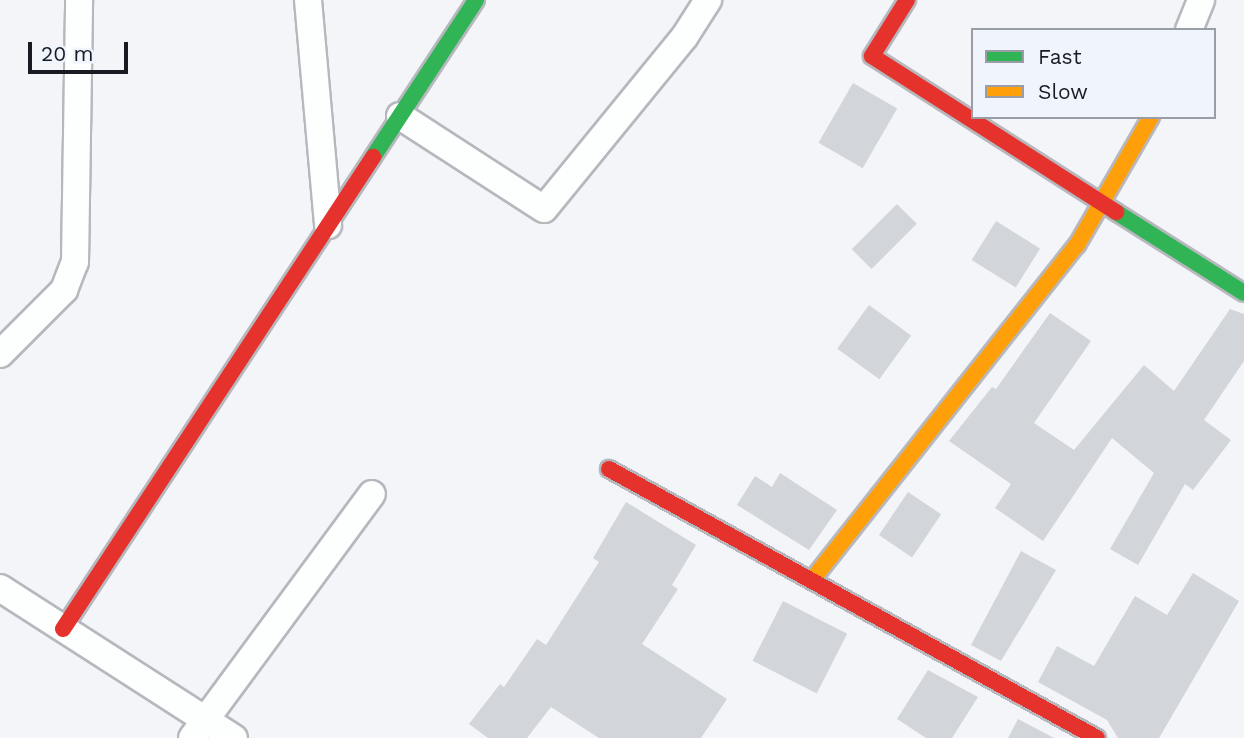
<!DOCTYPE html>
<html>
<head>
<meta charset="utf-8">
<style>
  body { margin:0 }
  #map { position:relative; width:1244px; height:738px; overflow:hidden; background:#f3f5f9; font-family:"Work Sans",sans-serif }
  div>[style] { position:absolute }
  .building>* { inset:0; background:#d2d5da; transform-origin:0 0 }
  .roads { filter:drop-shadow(2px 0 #b6b8be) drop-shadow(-2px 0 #b6b8be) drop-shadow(0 2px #b6b8be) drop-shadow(0 -2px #b6b8be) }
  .street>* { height:26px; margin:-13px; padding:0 13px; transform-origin:13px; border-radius:13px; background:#fdfefe }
  .fast>* { height:16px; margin:-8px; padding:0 8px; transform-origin:8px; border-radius:8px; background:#30b455 }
  .slow>* { height:16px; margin:-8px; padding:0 8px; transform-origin:8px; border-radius:8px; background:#ff9f0a }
  .jam>* { height:16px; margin:-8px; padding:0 8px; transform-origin:8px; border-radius:8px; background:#e5322d }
  span { translate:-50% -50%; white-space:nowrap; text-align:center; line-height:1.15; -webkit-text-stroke:6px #f0f4fc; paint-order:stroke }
  .legend { position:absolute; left:971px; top:28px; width:245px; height:91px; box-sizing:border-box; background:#f0f4fc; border:2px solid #9a9da5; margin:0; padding:9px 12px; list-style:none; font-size:21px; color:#181b22 }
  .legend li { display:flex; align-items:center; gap:14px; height:35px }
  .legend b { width:35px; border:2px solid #9a9da5 }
  .scale { position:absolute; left:28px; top:42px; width:100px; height:32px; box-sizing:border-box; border:4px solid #181b22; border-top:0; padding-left:9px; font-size:21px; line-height:24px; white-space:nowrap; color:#181b22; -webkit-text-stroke:5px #f0f4fc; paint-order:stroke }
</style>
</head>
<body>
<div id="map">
  <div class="building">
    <div style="left:853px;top:83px;width:51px;height:69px;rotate:30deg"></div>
    <div style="left:897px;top:204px;width:28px;height:64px;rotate:45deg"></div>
    <div style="left:996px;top:221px;width:52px;height:46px;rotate:32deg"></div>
    <div style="left:869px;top:305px;width:52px;height:54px;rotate:36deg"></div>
    <div style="clip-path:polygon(1230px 309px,1244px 314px,1244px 361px,1204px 420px,1231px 440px,1193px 490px,1185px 484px,1138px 565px,1110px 549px,1154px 473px,1112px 438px,1043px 541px,995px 508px,1011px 484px,949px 441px,992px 387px,996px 389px,1050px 313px,1091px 341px,1034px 423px,1074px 450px,1144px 365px,1174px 391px)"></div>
    <div style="clip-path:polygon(780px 473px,837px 510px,809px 550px,737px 505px,755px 476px,772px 487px)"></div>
    <div style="left:908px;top:492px;width:40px;height:52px;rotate:34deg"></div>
    <div style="clip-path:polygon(626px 502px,696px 545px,672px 585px,678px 589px,642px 644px,727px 699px,701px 738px,599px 738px,551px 707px,527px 738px,488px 738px,469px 724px,500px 684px,504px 687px,537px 639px,546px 645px,599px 562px,593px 558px)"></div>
    <div style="clip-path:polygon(1021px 551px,1056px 570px,1001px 661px,971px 645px)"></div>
    <div style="clip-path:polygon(1193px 573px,1239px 601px,1159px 738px,1118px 738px,1107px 720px,1038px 682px,1057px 646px,1094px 666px,1135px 596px,1167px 615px)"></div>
    <div style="left:783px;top:601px;width:72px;height:67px;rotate:27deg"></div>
    <div style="clip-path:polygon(928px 670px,978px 697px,952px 738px,926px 738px,897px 719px)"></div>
    <div style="clip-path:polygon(1018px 719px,1054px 738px,1008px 738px)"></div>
  </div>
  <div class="roads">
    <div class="street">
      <div style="left:308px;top:0;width:226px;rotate:84.9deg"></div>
      <div style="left:1189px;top:30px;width:32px;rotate:-68deg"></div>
      <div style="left:400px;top:116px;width:171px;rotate:32.9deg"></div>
      <div style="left:544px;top:209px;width:223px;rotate:-50.8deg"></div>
      <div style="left:685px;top:36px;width:43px;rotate:-57.4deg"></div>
      <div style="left:0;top:354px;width:91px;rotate:-45deg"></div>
      <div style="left:64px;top:290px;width:30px;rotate:-69deg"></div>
      <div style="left:75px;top:262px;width:262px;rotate:-89.1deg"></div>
      <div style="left:0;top:588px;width:278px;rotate:32.7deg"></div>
      <div style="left:192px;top:738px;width:303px;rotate:-53.6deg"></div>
    </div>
    <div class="fast">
      <div style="left:373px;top:157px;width:188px;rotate:-56.7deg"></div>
      <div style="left:1116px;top:212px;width:151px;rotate:32.3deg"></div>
    </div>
    <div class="slow">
      <div style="left:812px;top:580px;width:427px;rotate:-51.7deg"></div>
      <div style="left:1077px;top:245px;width:148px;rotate:-60deg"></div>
    </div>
    <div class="jam">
      <div style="left:907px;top:0;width:66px;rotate:122deg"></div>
      <div style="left:872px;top:56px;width:290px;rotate:32.6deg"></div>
      <div style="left:609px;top:469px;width:557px;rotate:28.86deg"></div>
      <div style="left:63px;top:629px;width:565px;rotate:-56.7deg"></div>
    </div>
  </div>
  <ul class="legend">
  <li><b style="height:9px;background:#30b455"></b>Fast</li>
  <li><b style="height:9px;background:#ff9f0a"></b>Slow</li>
  </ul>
  <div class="scale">20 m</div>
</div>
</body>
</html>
